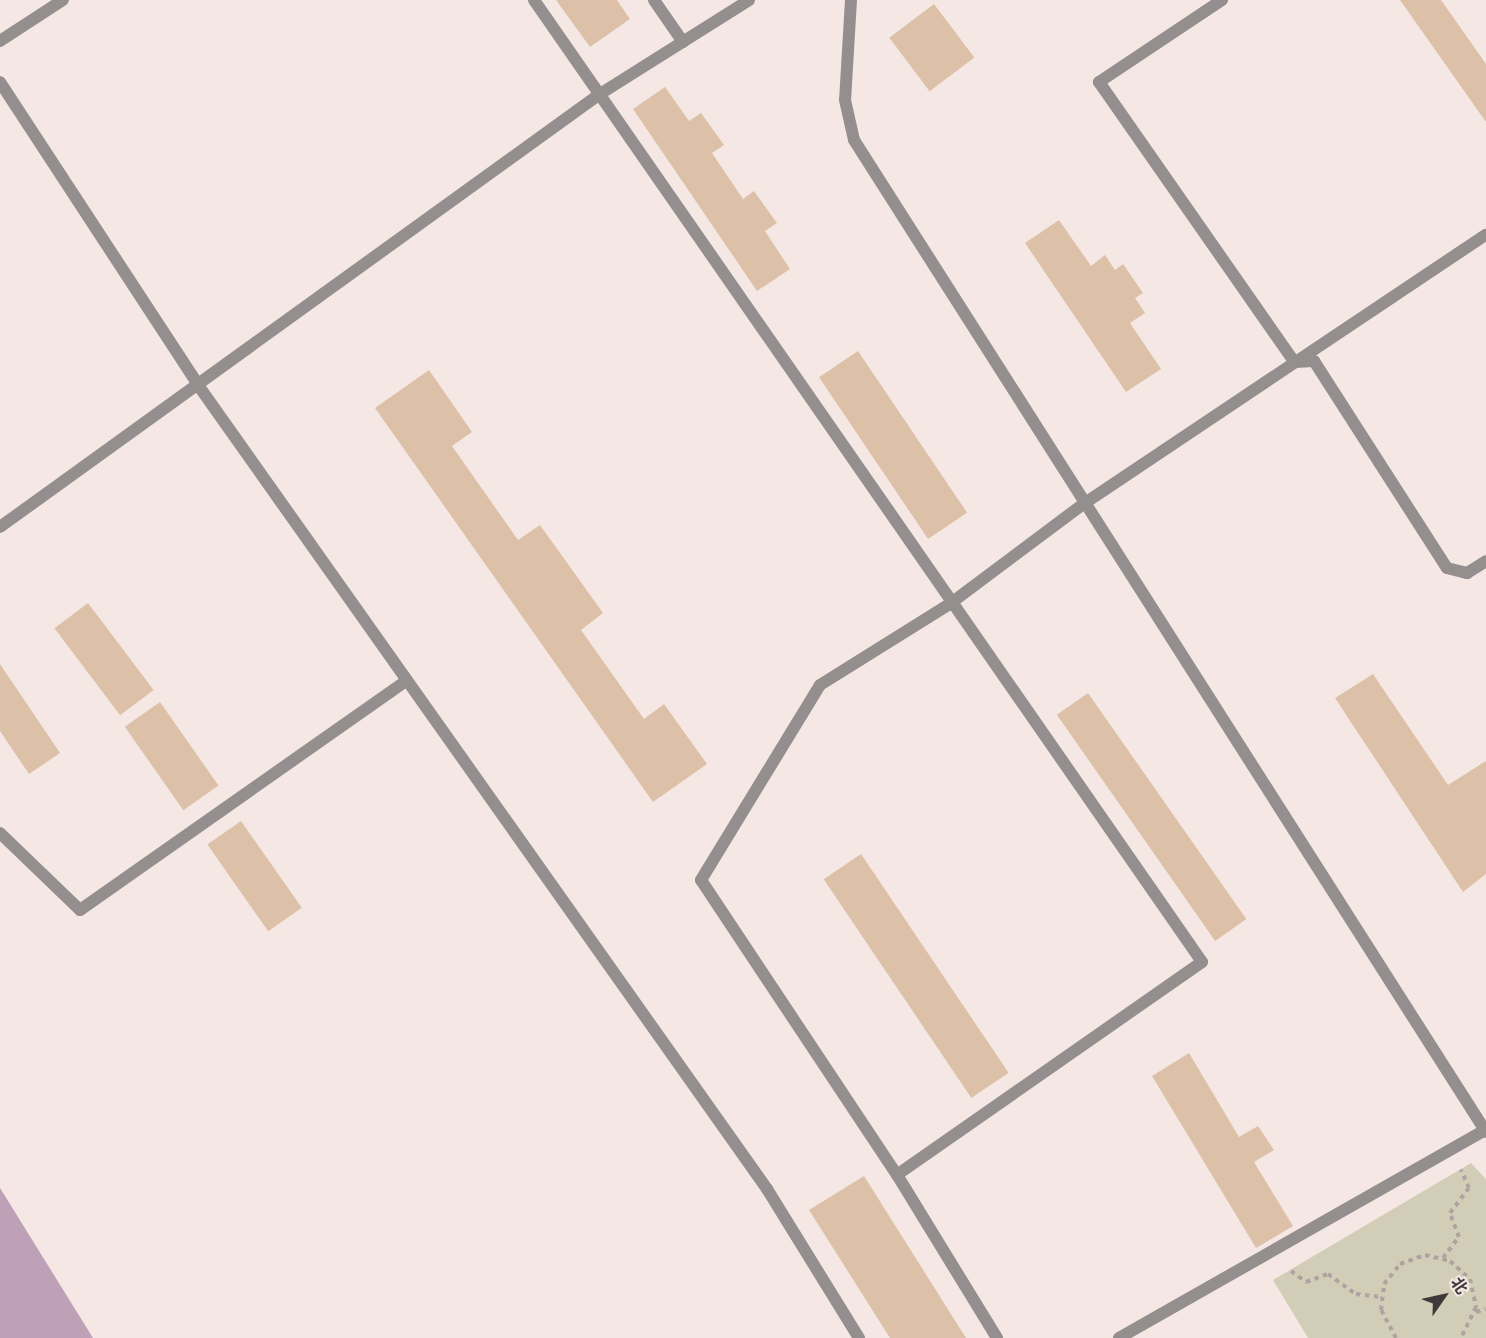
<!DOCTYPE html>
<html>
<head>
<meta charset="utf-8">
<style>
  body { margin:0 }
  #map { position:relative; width:1486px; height:1338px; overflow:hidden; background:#f5e8e4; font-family:"Varela Round","Noto Sans SC",sans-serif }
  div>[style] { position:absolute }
  .green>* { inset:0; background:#d2cdb7 }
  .water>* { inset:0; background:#bfa1b7 }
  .building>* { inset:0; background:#dcc1a8; transform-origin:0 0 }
  .path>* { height:4px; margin-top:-2px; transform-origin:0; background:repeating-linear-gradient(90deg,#ada4a1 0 4.5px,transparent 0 9px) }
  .service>* { height:12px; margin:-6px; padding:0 6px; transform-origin:6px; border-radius:6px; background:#948e8f }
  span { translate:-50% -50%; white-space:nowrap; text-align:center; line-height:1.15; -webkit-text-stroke:5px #f5e8e4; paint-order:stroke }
  .north { position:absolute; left:1414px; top:1266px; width:60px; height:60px; -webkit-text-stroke:4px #f5e8e4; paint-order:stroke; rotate:56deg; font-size:16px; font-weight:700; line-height:24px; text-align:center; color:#3f3a39 }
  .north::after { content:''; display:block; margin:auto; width:21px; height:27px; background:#3f3a39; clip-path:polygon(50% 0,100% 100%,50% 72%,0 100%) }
</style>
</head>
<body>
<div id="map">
  <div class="green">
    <div style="clip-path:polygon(1471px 1163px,1486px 1179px,1486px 1338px,1308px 1338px,1273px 1280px)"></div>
  </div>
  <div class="water">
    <div style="clip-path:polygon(0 1188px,93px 1338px,0 1338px)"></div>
  </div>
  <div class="building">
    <div style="clip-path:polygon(556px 0,617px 0,630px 19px,590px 47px)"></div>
    <div style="clip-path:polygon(1400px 0,1441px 0,1486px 64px,1486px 122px)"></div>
    <div style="left:934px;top:4px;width:67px;height:56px;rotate:53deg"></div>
    <div style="clip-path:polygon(665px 87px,689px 121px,701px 113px,724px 145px,712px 153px,743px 199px,754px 191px,777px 223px,765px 231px,790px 269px,757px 291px,633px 109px)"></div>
    <div style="clip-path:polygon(1059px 220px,1091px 266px,1105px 255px,1115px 270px,1123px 264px,1143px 293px,1135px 298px,1145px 313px,1130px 323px,1161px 369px,1126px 392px,1025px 243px)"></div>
    <div style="left:858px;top:351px;width:195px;height:47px;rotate:56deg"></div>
    <div style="clip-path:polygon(429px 370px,472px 432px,452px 446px,518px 540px,540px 525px,603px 613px,581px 630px,644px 719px,664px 704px,707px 764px,653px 802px,375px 408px)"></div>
    <div style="left:88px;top:603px;width:109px;height:42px;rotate:53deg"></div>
    <div style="clip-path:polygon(0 664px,60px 753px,29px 774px,0 731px)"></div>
    <div style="clip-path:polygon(1373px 674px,1448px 785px,1486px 761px,1486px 874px,1463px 892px,1335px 698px)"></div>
    <div style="left:1088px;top:693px;width:276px;height:38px;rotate:55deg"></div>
    <div style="left:160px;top:702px;width:102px;height:43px;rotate:55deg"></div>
    <div style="left:241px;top:821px;width:106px;height:41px;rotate:55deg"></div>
    <div style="left:861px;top:854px;width:264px;height:45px;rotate:56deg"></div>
    <div style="clip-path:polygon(1189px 1053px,1239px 1137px,1258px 1126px,1274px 1150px,1254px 1162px,1293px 1226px,1256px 1248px,1152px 1076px)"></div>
    <div style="clip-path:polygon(864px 1176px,966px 1338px,890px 1338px,809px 1210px)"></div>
  </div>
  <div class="path">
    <div style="left:1443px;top:1258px;width:26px;rotate:-53deg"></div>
    <div style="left:1459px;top:1237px;width:26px;rotate:-111deg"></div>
    <div style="left:1450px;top:1213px;width:31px;rotate:-53deg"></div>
    <div style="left:1469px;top:1188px;width:20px;rotate:-114deg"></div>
    <div style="left:1291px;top:1271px;width:19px;rotate:36deg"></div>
    <div style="left:1306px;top:1282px;width:23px;rotate:-20deg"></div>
    <div style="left:1328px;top:1274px;width:34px;rotate:36deg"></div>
    <div style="left:1356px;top:1294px;width:25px;rotate:7deg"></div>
    <div style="left:1476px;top:1312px;width:10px;rotate:-17deg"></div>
    <div style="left:1396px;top:1338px;width:32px;rotate:-118deg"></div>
    <div style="left:1381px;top:1310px;width:26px;rotate:-83deg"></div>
    <div style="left:1384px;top:1284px;width:26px;rotate:-51deg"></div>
    <div style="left:1400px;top:1264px;width:27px;rotate:-20deg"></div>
    <div style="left:1425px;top:1255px;width:26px;rotate:13deg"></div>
    <div style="left:1450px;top:1261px;width:27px;rotate:42deg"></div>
    <div style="left:1470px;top:1279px;width:29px;rotate:78deg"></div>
    <div style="left:1476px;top:1307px;width:34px;rotate:116deg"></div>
  </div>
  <div class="service">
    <div style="left:534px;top:0;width:1171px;rotate:55.22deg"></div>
    <div style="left:1202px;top:962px;width:372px;rotate:145.1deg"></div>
    <div style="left:654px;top:0;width:51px;rotate:55.4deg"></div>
    <div style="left:851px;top:0;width:100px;rotate:93.4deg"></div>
    <div style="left:845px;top:100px;width:41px;rotate:77.3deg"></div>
    <div style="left:854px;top:140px;width:1176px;rotate:57.5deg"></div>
    <div style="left:1222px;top:0;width:148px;rotate:146.3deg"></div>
    <div style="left:1099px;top:82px;width:341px;rotate:55.1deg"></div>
    <div style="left:1294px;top:362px;width:20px;rotate:-3deg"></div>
    <div style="left:1314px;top:361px;width:246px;rotate:57.3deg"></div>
    <div style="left:1447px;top:568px;width:21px;rotate:14deg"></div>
    <div style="left:1467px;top:573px;width:22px;rotate:-32deg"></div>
    <div style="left:0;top:41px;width:75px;rotate:-33.1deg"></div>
    <div style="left:0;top:82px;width:362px;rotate:56.8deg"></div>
    <div style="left:198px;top:385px;width:985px;rotate:54.71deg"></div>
    <div style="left:767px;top:1189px;width:175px;rotate:58.3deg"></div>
    <div style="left:0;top:527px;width:740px;rotate:-35.82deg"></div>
    <div style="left:600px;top:94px;width:176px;rotate:-32.2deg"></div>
    <div style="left:0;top:833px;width:111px;rotate:43.9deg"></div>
    <div style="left:80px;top:910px;width:396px;rotate:-35.1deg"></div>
    <div style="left:997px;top:1338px;width:191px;rotate:-121.5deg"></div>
    <div style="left:897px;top:1175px;width:354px;rotate:-123.6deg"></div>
    <div style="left:701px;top:880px;width:228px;rotate:-58.6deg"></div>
    <div style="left:820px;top:685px;width:155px;rotate:-32deg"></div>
    <div style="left:951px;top:603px;width:164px;rotate:-36.8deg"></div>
    <div style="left:1082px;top:505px;width:486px;rotate:-33.8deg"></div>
    <div style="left:1119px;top:1338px;width:421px;rotate:-29.6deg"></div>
  </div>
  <div class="north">北</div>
</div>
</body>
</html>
